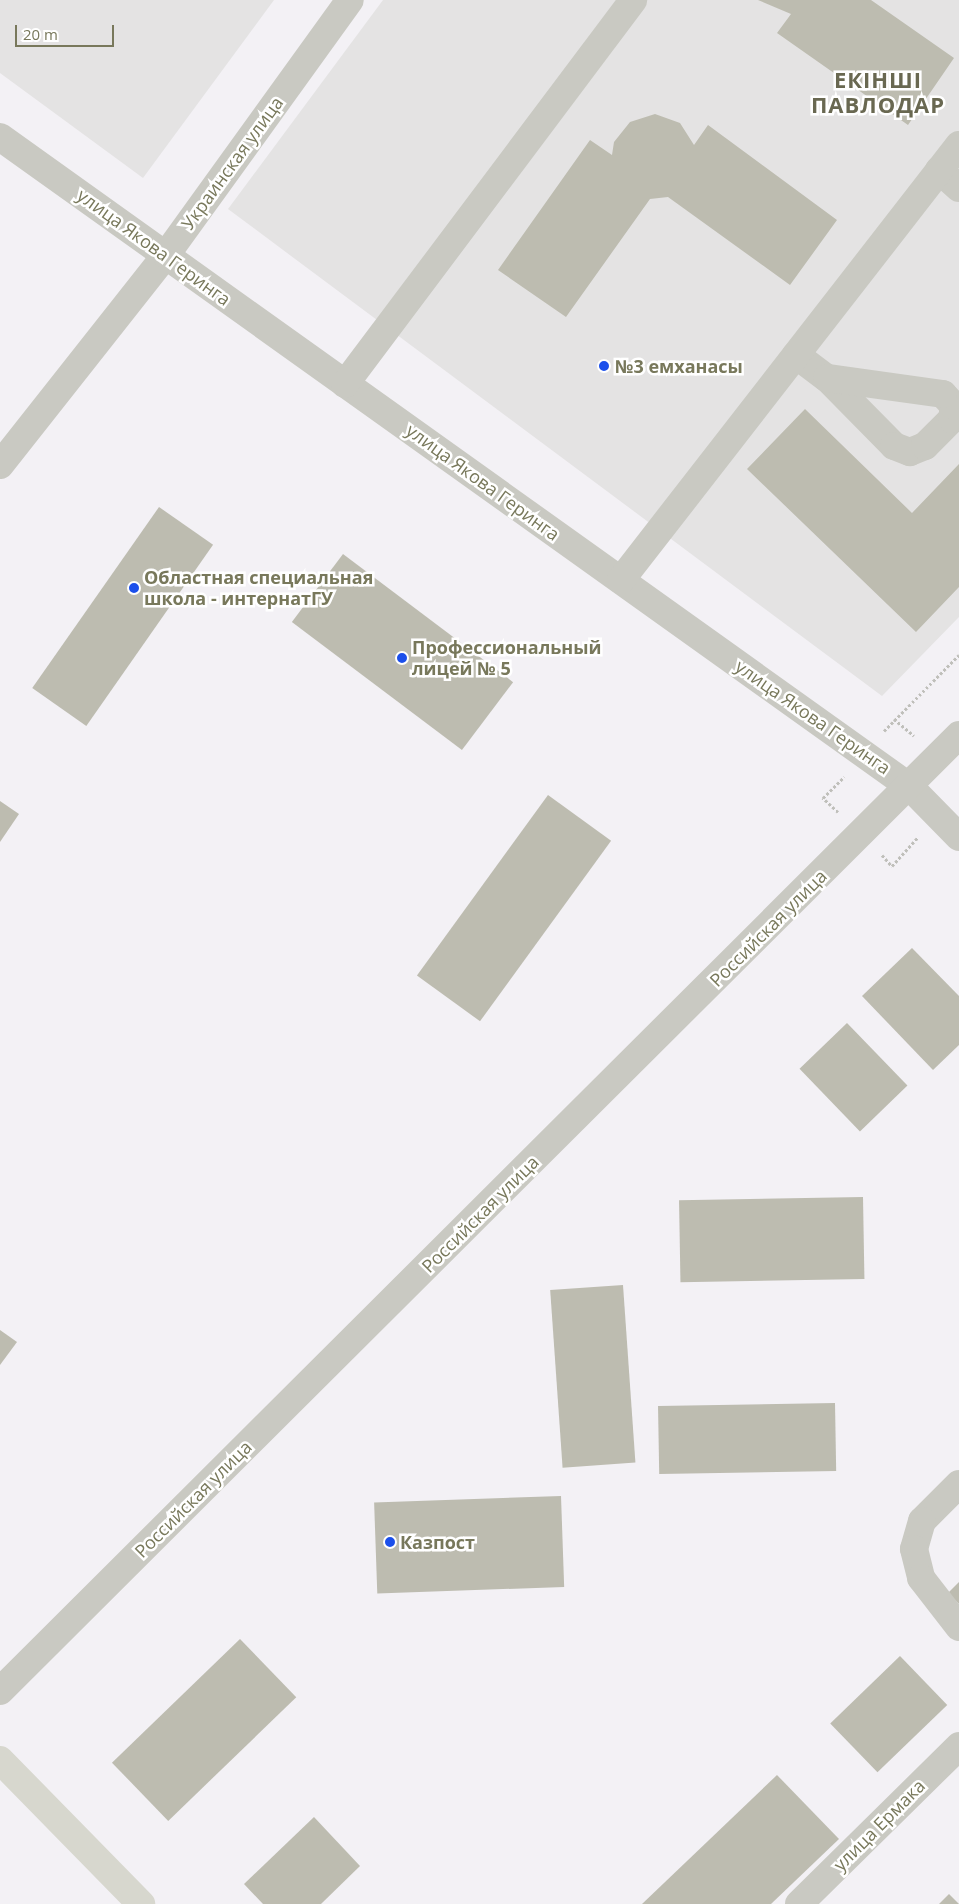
<!DOCTYPE html>
<html>
<head>
<meta charset="utf-8">
<style>
  body { margin:0 }
  #map { position:relative; width:959px; height:1904px; overflow:hidden; background:#f3f1f5; font-family:"Open Sans",sans-serif }
  div>[style] { position:absolute }
  .built>* { inset:0; background:#e4e3e3 }
  .building>* { inset:0; background:#bdbcb0; transform-origin:0 0 }
  .path>* { height:3px; margin-top:-1.5px; transform-origin:0; background:repeating-linear-gradient(90deg,#bfbfba 0 2.5px,transparent 0 5px) }
  .minor>* { height:28px; margin:-14px; padding:0 14px; transform-origin:14px; border-radius:14px; background:#c9c9c2 }
  .major>* { height:28px; margin:-14px; padding:0 14px; transform-origin:14px; border-radius:14px; background:#d7d7ce }
  .dots>* { width:14px; height:14px; translate:-50% -50%; box-sizing:border-box; border:2px solid #fff; border-radius:50% }
  span { translate:-50% -50%; white-space:nowrap; text-align:center; line-height:1.15; -webkit-text-stroke:5px #fff; paint-order:stroke }
  .street-label { font-size:18px; color:#78785b }
  .poi-label { font-size:18px; color:#78785b; font-weight:700 }
  .left { translate:0 -50%; text-align:left }
  .district-label { font-size:22px; color:#696851; font-weight:700; letter-spacing:1px }
  .scale { position:absolute; left:15px; top:25px; width:99px; height:22px; box-sizing:border-box; border:2px solid #78785b; border-top:0; padding-left:6px; font-size:15px; line-height:18px; white-space:nowrap; color:#78785b; -webkit-text-stroke:4px #fff; paint-order:stroke }
</style>
</head>
<body>
<div id="map">
  <div class="built">
    <div style="clip-path:polygon(0 0,274px 0,143px 178px,0 73px)"></div>
    <div style="clip-path:polygon(383px 0,959px 0,959px 617px,882px 696px,228px 209px)"></div>
  </div>
  <div class="building">
    <div style="clip-path:polygon(758px 0,871px 0,954px 58px,908px 125px,777px 33px,791px 14px)"></div>
    <div style="clip-path:polygon(655px 114px,680px 123px,694px 145px,708px 125px,837px 220px,790px 285px,668px 197px,650px 199px,566px 317px,498px 270px,590px 140px,612px 155px,614px 142px,630px 122px)"></div>
    <div style="clip-path:polygon(805px 409px,912px 513px,959px 464px,959px 587px,916px 632px,747px 469px)"></div>
    <div style="left:159px;top:507px;width:66px;height:221px;rotate:35deg"></div>
    <div style="left:343px;top:554px;width:213px;height:85px;rotate:37deg"></div>
    <div style="left:548px;top:795px;width:78px;height:223px;rotate:36deg"></div>
    <div style="clip-path:polygon(0 801px,19px 814px,0 842px)"></div>
    <div style="clip-path:polygon(912px 948px,959px 996px,959px 1045px,933px 1070px,862px 996px)"></div>
    <div style="left:847px;top:1023px;width:87px;height:66px;rotate:46deg"></div>
    <div style="left:863px;top:1197px;width:82px;height:184px;rotate:89deg"></div>
    <div style="left:623px;top:1285px;width:178px;height:73px;rotate:86deg"></div>
    <div style="clip-path:polygon(0 1330px,17px 1342px,0 1365px)"></div>
    <div style="left:835px;top:1403px;width:68px;height:177px;rotate:89deg"></div>
    <div style="left:561px;top:1496px;width:91px;height:187px;rotate:88deg"></div>
    <div style="clip-path:polygon(959px 1582px,959px 1604px,948px 1593px)"></div>
    <div style="left:240px;top:1639px;width:81px;height:178px;rotate:46deg"></div>
    <div style="left:900px;top:1656px;width:68px;height:97px;rotate:46deg"></div>
    <div style="clip-path:polygon(777px 1775px,839px 1839px,771px 1904px,642px 1904px)"></div>
    <div style="clip-path:polygon(314px 1817px,360px 1866px,321px 1904px,263px 1904px,244px 1884px)"></div>
    <div style="clip-path:polygon(949px 1894px,959px 1904px,939px 1904px)"></div>
  </div>
  <div class="path">
    <div style="left:894px;top:719px;width:26px;rotate:40deg"></div>
    <div style="left:884px;top:731px;width:107px;rotate:-45.4deg"></div>
    <div style="left:838px;top:812px;width:21px;rotate:-137deg"></div>
    <div style="left:823px;top:798px;width:30px;rotate:-45deg"></div>
    <div style="left:882px;top:855px;width:15px;rotate:48deg"></div>
    <div style="left:892px;top:866px;width:39px;rotate:-48deg"></div>
  </div>
  <div class="minor">
    <div style="left:0;top:137px;width:1118px;rotate:35.54deg"></div>
    <div style="left:910px;top:787px;width:70px;rotate:45.6deg"></div>
    <div style="left:939px;top:170px;width:27px;rotate:42deg"></div>
    <div style="left:796px;top:355px;width:39px;rotate:37deg"></div>
    <div style="left:827px;top:378px;width:95px;rotate:45.4deg"></div>
    <div style="left:894px;top:446px;width:17px;rotate:21deg"></div>
    <div style="left:910px;top:452px;width:16px;rotate:-22deg"></div>
    <div style="left:925px;top:446px;width:38px;rotate:-45deg"></div>
    <div style="left:952px;top:419px;width:13px;rotate:-81deg"></div>
    <div style="left:954px;top:406px;width:16px;rotate:-133deg"></div>
    <div style="left:943px;top:394px;width:117px;rotate:-172.1deg"></div>
    <div style="left:345px;top:384px;width:480px;rotate:-53.1deg"></div>
    <div style="left:0;top:465px;width:268px;rotate:-51.7deg"></div>
    <div style="left:166px;top:255px;width:314px;rotate:-54.2deg"></div>
    <div style="left:621px;top:580px;width:551px;rotate:-52.15deg"></div>
    <div style="left:959px;top:1484px;width:52px;rotate:135deg"></div>
    <div style="left:922px;top:1521px;width:29px;rotate:106deg"></div>
    <div style="left:914px;top:1549px;width:30px;rotate:76deg"></div>
    <div style="left:921px;top:1578px;width:62px;rotate:52.2deg"></div>
    <div style="left:0;top:1691px;width:1354px;rotate:-44.91deg"></div>
    <div style="left:799px;top:1904px;width:225px;rotate:-44.6deg"></div>
  </div>
  <div class="major">
    <div style="left:0;top:1760px;width:202px;rotate:45.6deg"></div>
  </div>
  <div class="dots">
    <div style="left:604px;top:366px;background:#1b4feb"></div>
    <div style="left:134px;top:588px;background:#1b4feb"></div>
    <div style="left:402px;top:658px;background:#1b4feb"></div>
    <div style="left:390px;top:1542px;background:#1b4feb"></div>
  </div>
  <div class="street-label">
    <span style="left:232px;top:163px;rotate:-54deg">Украинская улица</span>
    <span style="left:154px;top:247px;rotate:36deg">улица Якова Геринга</span>
    <span style="left:483px;top:482px;rotate:36deg">улица Якова Геринга</span>
    <span style="left:813px;top:717px;rotate:35deg">улица Якова Геринга</span>
    <span style="left:768px;top:928px;rotate:-45deg">Российская улица</span>
    <span style="left:480px;top:1214px;rotate:-45deg">Российская улица</span>
    <span style="left:193px;top:1499px;rotate:-45deg">Российская улица</span>
    <span style="left:879px;top:1825px;rotate:-45deg">улица Ермака</span>
  </div>
  <div class="poi-label">
    <span class="left" style="left:615px;top:366px">№3 емханасы</span>
    <span class="left" style="left:144px;top:588px">Областная специальная<br>школа - интернатГУ</span>
    <span class="left" style="left:412px;top:658px">Профессиональный<br>лицей № 5</span>
    <span class="left" style="left:400px;top:1542px">Казпост</span>
  </div>
  <div class="district-label">
    <span style="left:878px;top:92px">ЕКІНШІ<br>ПАВЛОДАР</span>
  </div>
  <div class="scale">20 m</div>
</div>
</body>
</html>
